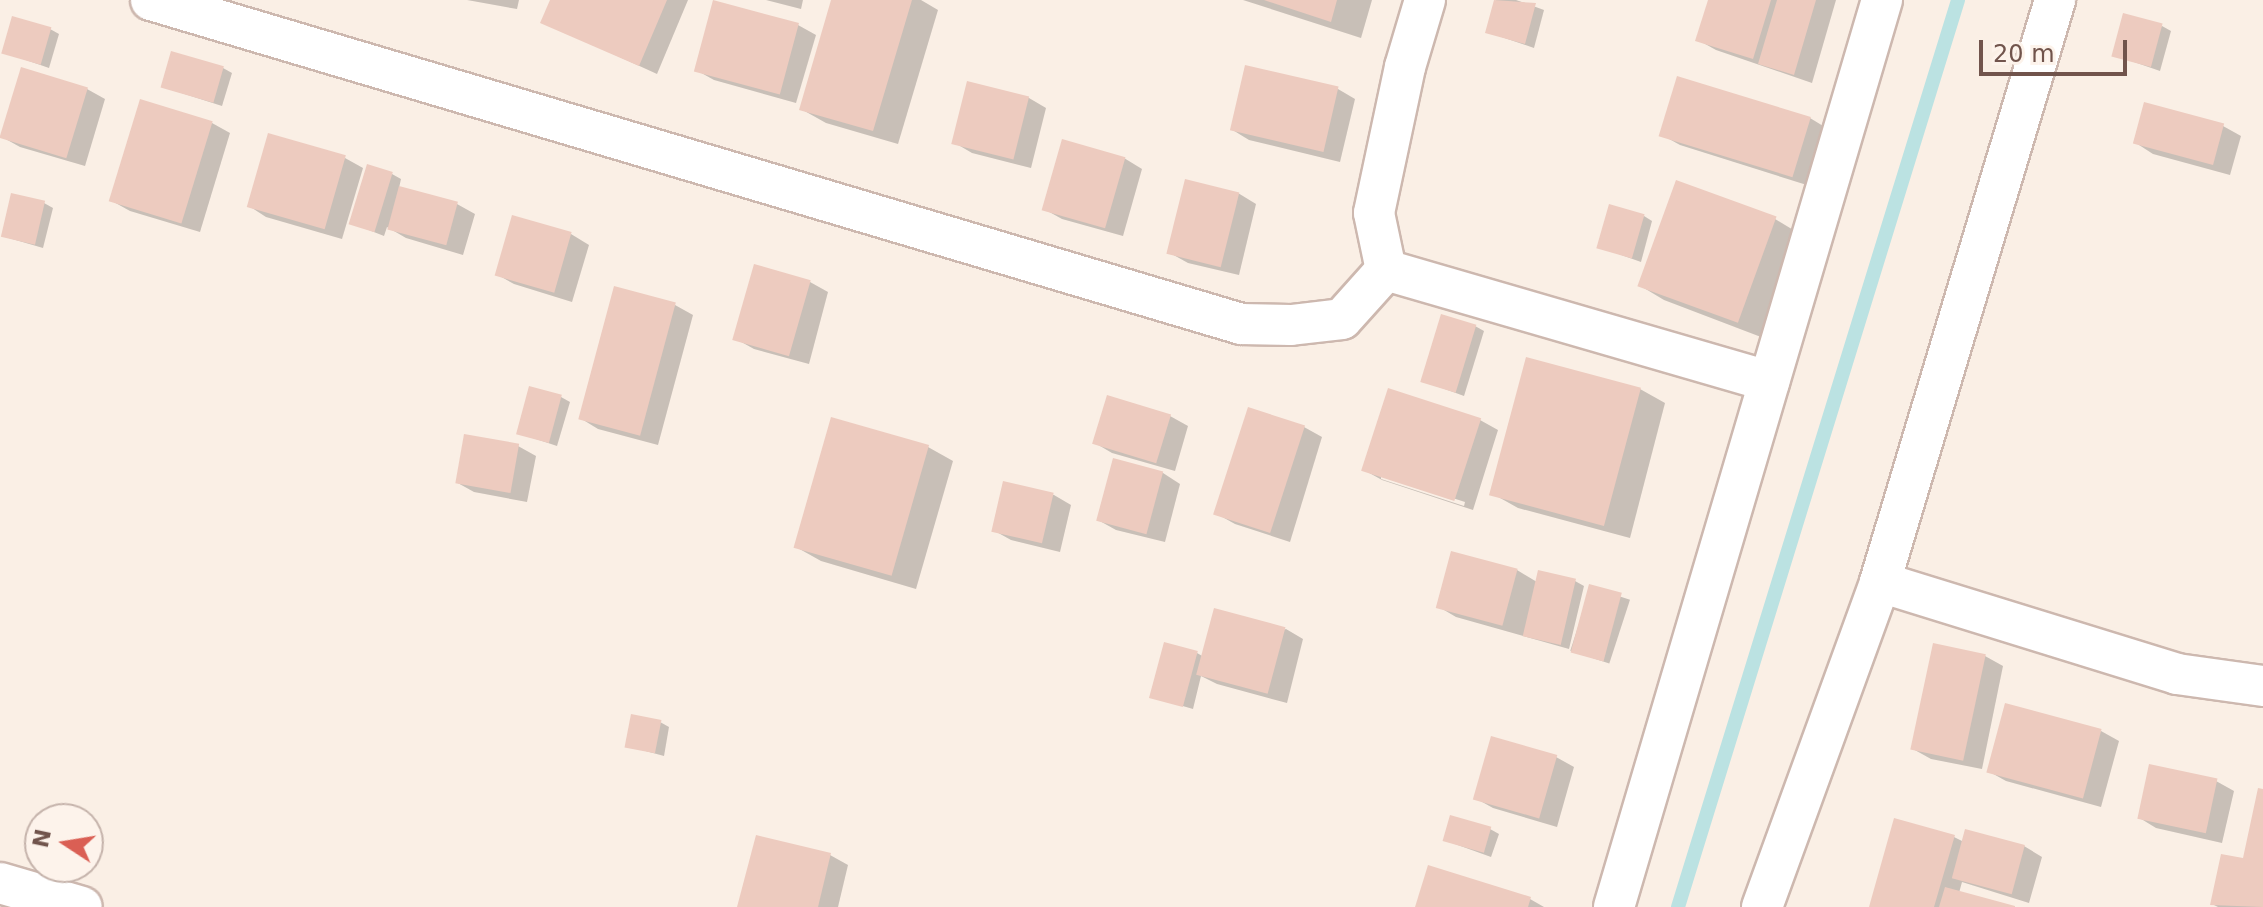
<!DOCTYPE html>
<html>
<head>
<meta charset="utf-8">
<style>
  body { margin:0 }
  #map { position:relative; width:2263px; height:907px; overflow:hidden; background:#faefe5; font-family:"DejaVu Sans",sans-serif }
  div>[style] { position:absolute }
  .shadow>* { inset:0; background:#0003; transform-origin:0 0 }
  .stream>* { height:14px; margin:-7px; padding:0 7px; transform-origin:7px; border-radius:7px; background:#bbe2e2 }
  .building>* { inset:0; background:#edcbbf; transform-origin:0 0 }
  .roads { filter:drop-shadow(2px 0 #cdb8af) drop-shadow(-2px 0 #cdb8af) drop-shadow(0 2px #cdb8af) drop-shadow(0 -2px #cdb8af) }
  .street>* { height:40px; margin:-20px; padding:0 20px; transform-origin:20px; border-radius:20px; background:#fff }
  span { translate:-50% -50%; white-space:nowrap; text-align:center; line-height:1.15; -webkit-text-stroke:6px #fdf3eb; paint-order:stroke }
  .north { position:absolute; left:24px; top:803px; width:80px; height:80px; box-sizing:border-box; background:#fdf3eb; border:2px solid #c5b3ab; border-radius:50%; rotate:282deg; font-size:22px; font-weight:700; line-height:32px; text-align:center; color:#71544c }
  .north::after { content:''; display:block; margin:auto; width:28px; height:36px; background:#da5f54; clip-path:polygon(50% 0,100% 100%,50% 72%,0 100%) }
  .scale { position:absolute; left:1979px; top:40px; width:148px; height:36px; box-sizing:border-box; border:4px solid #71544c; border-top:0; padding-left:10px; font-size:24px; line-height:28px; white-space:nowrap; color:#71544c; -webkit-text-stroke:6px #fdf3eb; paint-order:stroke }
</style>
</head>
<body>
<div id="map">
  <div class="shadow">
    <div style="clip-path:polygon(467px 0,519px 0,517px 9px)"></div>
    <div style="clip-path:polygon(552px 0,688px 0,657px 74px,543px 22px)"></div>
    <div style="clip-path:polygon(766px 0,803px 0,801px 9px)"></div>
    <div style="clip-path:polygon(833px 0,921px 0,938px 10px,898px 144px,826px 123px,801px 109px)"></div>
    <div style="clip-path:polygon(1243px 0,1372px 0,1361px 38px)"></div>
    <div style="clip-path:polygon(1496px 0,1516px 0,1544px 10px,1534px 48px,1487px 32px)"></div>
    <div style="clip-path:polygon(1710px 0,1836px 0,1812px 83px,1716px 50px,1698px 40px)"></div>
    <div style="clip-path:polygon(798px 25px,816px 35px,796px 103px,714px 80px,696px 70px)"></div>
    <div style="clip-path:polygon(2162px 26px,2171px 31px,2160px 71px,2114px 55px)"></div>
    <div style="clip-path:polygon(50px 29px,59px 34px,49px 68px,3px 52px)"></div>
    <div style="clip-path:polygon(1246px 67px,1338px 89px,1355px 99px,1340px 162px,1249px 140px,1231px 129px)"></div>
    <div style="clip-path:polygon(223px 68px,232px 73px,222px 106px,163px 87px)"></div>
    <div style="clip-path:polygon(22px 69px,87px 89px,105px 99px,85px 166px,20px 147px,2px 137px)"></div>
    <div style="clip-path:polygon(969px 84px,1029px 98px,1046px 108px,1031px 168px,972px 153px,955px 143px)"></div>
    <div style="clip-path:polygon(1810px 118px,1828px 129px,1810px 186px,1680px 145px,1662px 135px)"></div>
    <div style="clip-path:polygon(212px 123px,230px 133px,200px 232px,130px 211px,112px 201px)"></div>
    <div style="clip-path:polygon(2223px 126px,2241px 136px,2230px 175px,2153px 154px,2136px 143px)"></div>
    <div style="clip-path:polygon(345px 158px,363px 168px,342px 239px,266px 217px,249px 206px)"></div>
    <div style="clip-path:polygon(1124px 158px,1142px 169px,1123px 236px,1062px 219px,1044px 209px)"></div>
    <div style="clip-path:polygon(392px 174px,401px 179px,399px 188px,457px 204px,475px 214px,463px 255px,406px 238px,387px 227px,384px 236px,351px 223px)"></div>
    <div style="clip-path:polygon(1238px 193px,1256px 204px,1239px 275px,1188px 263px,1170px 253px)"></div>
    <div style="clip-path:polygon(44px 203px,53px 208px,43px 248px,2px 236px)"></div>
    <div style="clip-path:polygon(1644px 216px,1652px 221px,1641px 262px,1599px 247px)"></div>
    <div style="clip-path:polygon(513px 217px,571px 234px,589px 245px,572px 302px,514px 284px,496px 274px)"></div>
    <div style="clip-path:polygon(1775px 219px,1800px 234px,1761px 337px,1664px 300px,1639px 285px)"></div>
    <div style="clip-path:polygon(810px 282px,828px 292px,809px 364px,754px 349px,736px 339px)"></div>
    <div style="clip-path:polygon(675px 305px,693px 315px,658px 445px,598px 429px,580px 418px)"></div>
    <div style="clip-path:polygon(1475px 326px,1484px 331px,1464px 396px,1423px 381px)"></div>
    <div style="clip-path:polygon(1640px 389px,1665px 403px,1630px 538px,1518px 508px,1493px 494px)"></div>
    <div style="clip-path:polygon(561px 397px,570px 402px,557px 446px,518px 433px)"></div>
    <div style="clip-path:polygon(1170px 416px,1188px 426px,1175px 471px,1112px 453px,1095px 443px)"></div>
    <div style="clip-path:polygon(evenodd,1480px 420px,1498px 430px,1473px 510px,1382px 480px,1364px 470px,1480px 420px,1381px 475px,1465px 502px,1464px 506px,1381px 479px,1381px 475px)"></div>
    <div style="clip-path:polygon(1304px 427px,1322px 437px,1290px 542px,1235px 524px,1217px 514px)"></div>
    <div style="clip-path:polygon(518px 446px,536px 456px,527px 502px,474px 492px,456px 482px)"></div>
    <div style="clip-path:polygon(928px 447px,953px 461px,916px 589px,821px 561px,796px 547px)"></div>
    <div style="clip-path:polygon(1114px 461px,1163px 473px,1180px 484px,1165px 542px,1116px 530px,1098px 520px)"></div>
    <div style="clip-path:polygon(1004px 483px,1054px 495px,1071px 505px,1060px 552px,1011px 540px,993px 530px)"></div>
    <div style="clip-path:polygon(1517px 570px,1537px 582px,1575px 581px,1584px 586px,1569px 649px,1456px 617px,1439px 607px)"></div>
    <div style="left:1591px;top:587px;width:41px;height:67px;rotate:18deg"></div>
    <div style="clip-path:polygon(1286px 629px,1303px 639px,1287px 703px,1217px 684px,1201px 676px,1193px 709px,1152px 697px,1197px 653px,1204px 657px)"></div>
    <div style="clip-path:polygon(1985px 656px,2003px 666px,1982px 769px,1931px 759px,1913px 749px)"></div>
    <div style="clip-path:polygon(660px 722px,669px 727px,664px 756px,627px 746px)"></div>
    <div style="clip-path:polygon(2101px 731px,2119px 741px,2101px 807px,2006px 781px,1988px 771px)"></div>
    <div style="clip-path:polygon(1556px 757px,1574px 767px,1557px 827px,1493px 808px,1475px 798px)"></div>
    <div style="clip-path:polygon(2216px 781px,2234px 791px,2222px 843px,2156px 828px,2138px 817px)"></div>
    <div style="clip-path:polygon(2263px 791px,2263px 907px,2218px 907px,2212px 904px,2244px 861px)"></div>
    <div style="clip-path:polygon(1490px 829px,1499px 834px,1491px 857px,1444px 840px)"></div>
    <div style="clip-path:polygon(1954px 837px,1964px 842px,2024px 846px,2042px 857px,2029px 903px,1962px 882px,1959px 893px,2011px 907px,1871px 907px)"></div>
    <div style="clip-path:polygon(830px 855px,848px 865px,838px 907px,739px 907px)"></div>
    <div style="clip-path:polygon(1530px 899px,1544px 907px,1417px 907px)"></div>
  </div>
  <div class="stream">
    <div style="left:1678px;top:907px;width:949px;rotate:-72.84deg"></div>
  </div>
  <div class="building">
    <div style="clip-path:polygon(550px 0,667px 0,639px 66px,540px 23px)"></div>
    <div style="left:713px;top:0;width:89px;height:74px;rotate:15deg"></div>
    <div style="clip-path:polygon(831px 0,912px 0,873px 131px,799px 110px)"></div>
    <div style="clip-path:polygon(1264px 0,1337px 0,1331px 22px)"></div>
    <div style="clip-path:polygon(1494px 0,1536px 3px,1525px 44px,1485px 33px)"></div>
    <div style="clip-path:polygon(1708px 0,1771px 0,1753px 59px,1695px 41px)"></div>
    <div style="clip-path:polygon(1777px 0,1816px 0,1794px 75px,1758px 64px)"></div>
    <div style="left:2123px;top:13px;width:41px;height:45px;rotate:15deg"></div>
    <div style="left:12px;top:16px;width:41px;height:39px;rotate:16deg"></div>
    <div style="left:171px;top:51px;width:55px;height:38px;rotate:16deg"></div>
    <div style="left:1245px;top:65px;width:96px;height:67px;rotate:13deg"></div>
    <div style="left:21px;top:67px;width:70px;height:74px;rotate:17deg"></div>
    <div style="left:1677px;top:76px;width:140px;height:63px;rotate:17deg"></div>
    <div style="left:967px;top:81px;width:64px;height:65px;rotate:14deg"></div>
    <div style="left:140px;top:99px;width:76px;height:107px;rotate:17deg"></div>
    <div style="left:2144px;top:102px;width:83px;height:43px;rotate:15deg"></div>
    <div style="left:268px;top:133px;width:81px;height:77px;rotate:16deg"></div>
    <div style="left:1062px;top:139px;width:66px;height:74px;rotate:16deg"></div>
    <div style="left:367px;top:164px;width:27px;height:63px;rotate:17deg"></div>
    <div style="left:1185px;top:179px;width:56px;height:77px;rotate:14deg"></div>
    <div style="left:1676px;top:180px;width:107px;height:113px;rotate:20deg"></div>
    <div style="left:399px;top:186px;width:61px;height:45px;rotate:15deg"></div>
    <div style="left:11px;top:193px;width:35px;height:45px;rotate:13deg"></div>
    <div style="left:1609px;top:204px;width:37px;height:46px;rotate:16deg"></div>
    <div style="left:512px;top:215px;width:62px;height:63px;rotate:16deg"></div>
    <div style="left:754px;top:264px;width:59px;height:79px;rotate:16deg"></div>
    <div style="left:614px;top:286px;width:64px;height:138px;rotate:15deg"></div>
    <div style="left:1441px;top:314px;width:37px;height:71px;rotate:17deg"></div>
    <div style="left:1526px;top:357px;width:119px;height:143px;rotate:15deg"></div>
    <div style="left:529px;top:386px;width:34px;height:50px;rotate:15deg"></div>
    <div style="left:1388px;top:388px;width:98px;height:87px;rotate:18deg"></div>
    <div style="left:1107px;top:395px;width:67px;height:51px;rotate:17deg"></div>
    <div style="left:1248px;top:407px;width:60px;height:113px;rotate:18deg"></div>
    <div style="left:831px;top:417px;width:102px;height:136px;rotate:16deg"></div>
    <div style="left:464px;top:434px;width:56px;height:50px;rotate:10deg"></div>
    <div style="left:1113px;top:458px;width:52px;height:65px;rotate:15deg"></div>
    <div style="left:1003px;top:481px;width:52px;height:52px;rotate:13deg"></div>
    <div style="left:1451px;top:551px;width:69px;height:59px;rotate:15deg"></div>
    <div style="left:1538px;top:570px;width:39px;height:68px;rotate:13deg"></div>
    <div style="left:1589px;top:584px;width:34px;height:71px;rotate:15deg"></div>
    <div style="left:1214px;top:608px;width:74px;height:69px;rotate:15deg"></div>
    <div style="left:1164px;top:642px;width:35px;height:58px;rotate:15deg"></div>
    <div style="left:1933px;top:643px;width:54px;height:109px;rotate:12deg"></div>
    <div style="left:2005px;top:703px;width:100px;height:72px;rotate:15deg"></div>
    <div style="left:631px;top:714px;width:31px;height:34px;rotate:11deg"></div>
    <div style="left:1491px;top:736px;width:69px;height:66px;rotate:16deg"></div>
    <div style="left:2149px;top:764px;width:70px;height:56px;rotate:12deg"></div>
    <div style="clip-path:polygon(2258px 788px,2263px 789px,2263px 907px,2210px 905px,2221px 854px,2243px 858px)"></div>
    <div style="left:1450px;top:815px;width:43px;height:27px;rotate:16deg"></div>
    <div style="clip-path:polygon(1894px 818px,1955px 835px,1934px 907px,1869px 907px)"></div>
    <div style="left:1965px;top:829px;width:62px;height:51px;rotate:15deg"></div>
    <div style="clip-path:polygon(756px 835px,831px 853px,818px 907px,737px 907px)"></div>
    <div style="clip-path:polygon(1428px 865px,1531px 897px,1528px 907px,1415px 907px)"></div>
    <div style="clip-path:polygon(1945px 887px,2015px 906px,2015px 907px,1939px 907px)"></div>
  </div>
  <div class="roads">
    <div class="street">
      <div style="left:151px;top:0;width:1137px;rotate:16.55deg"></div>
      <div style="left:1241px;top:324px;width:50px;rotate:1.1deg"></div>
      <div style="left:1291px;top:325px;width:51px;rotate:-6.7deg"></div>
      <div style="left:1342px;top:319px;width:66px;rotate:-48.1deg"></div>
      <div style="left:1425px;top:0;width:70px;rotate:106.6deg"></div>
      <div style="left:1405px;top:67px;width:149px;rotate:102deg"></div>
      <div style="left:1374px;top:213px;width:58px;rotate:78.1deg"></div>
      <div style="left:1386px;top:270px;width:399px;rotate:16.2deg"></div>
      <div style="left:1880px;top:582px;width:311px;rotate:17.2deg"></div>
      <div style="left:2177px;top:674px;width:87px;rotate:7.9deg"></div>
      <div style="left:0;top:883px;width:85px;rotate:16.3deg"></div>
      <div style="left:1614px;top:907px;width:946px;rotate:-73.54deg"></div>
      <div style="left:1762px;top:907px;width:346px;rotate:-70deg"></div>
      <div style="left:1880px;top:582px;width:608px;rotate:-73.26deg"></div>
    </div>
  </div>
  <div class="north">N</div>
  <div class="scale">20 m</div>
</div>
</body>
</html>
